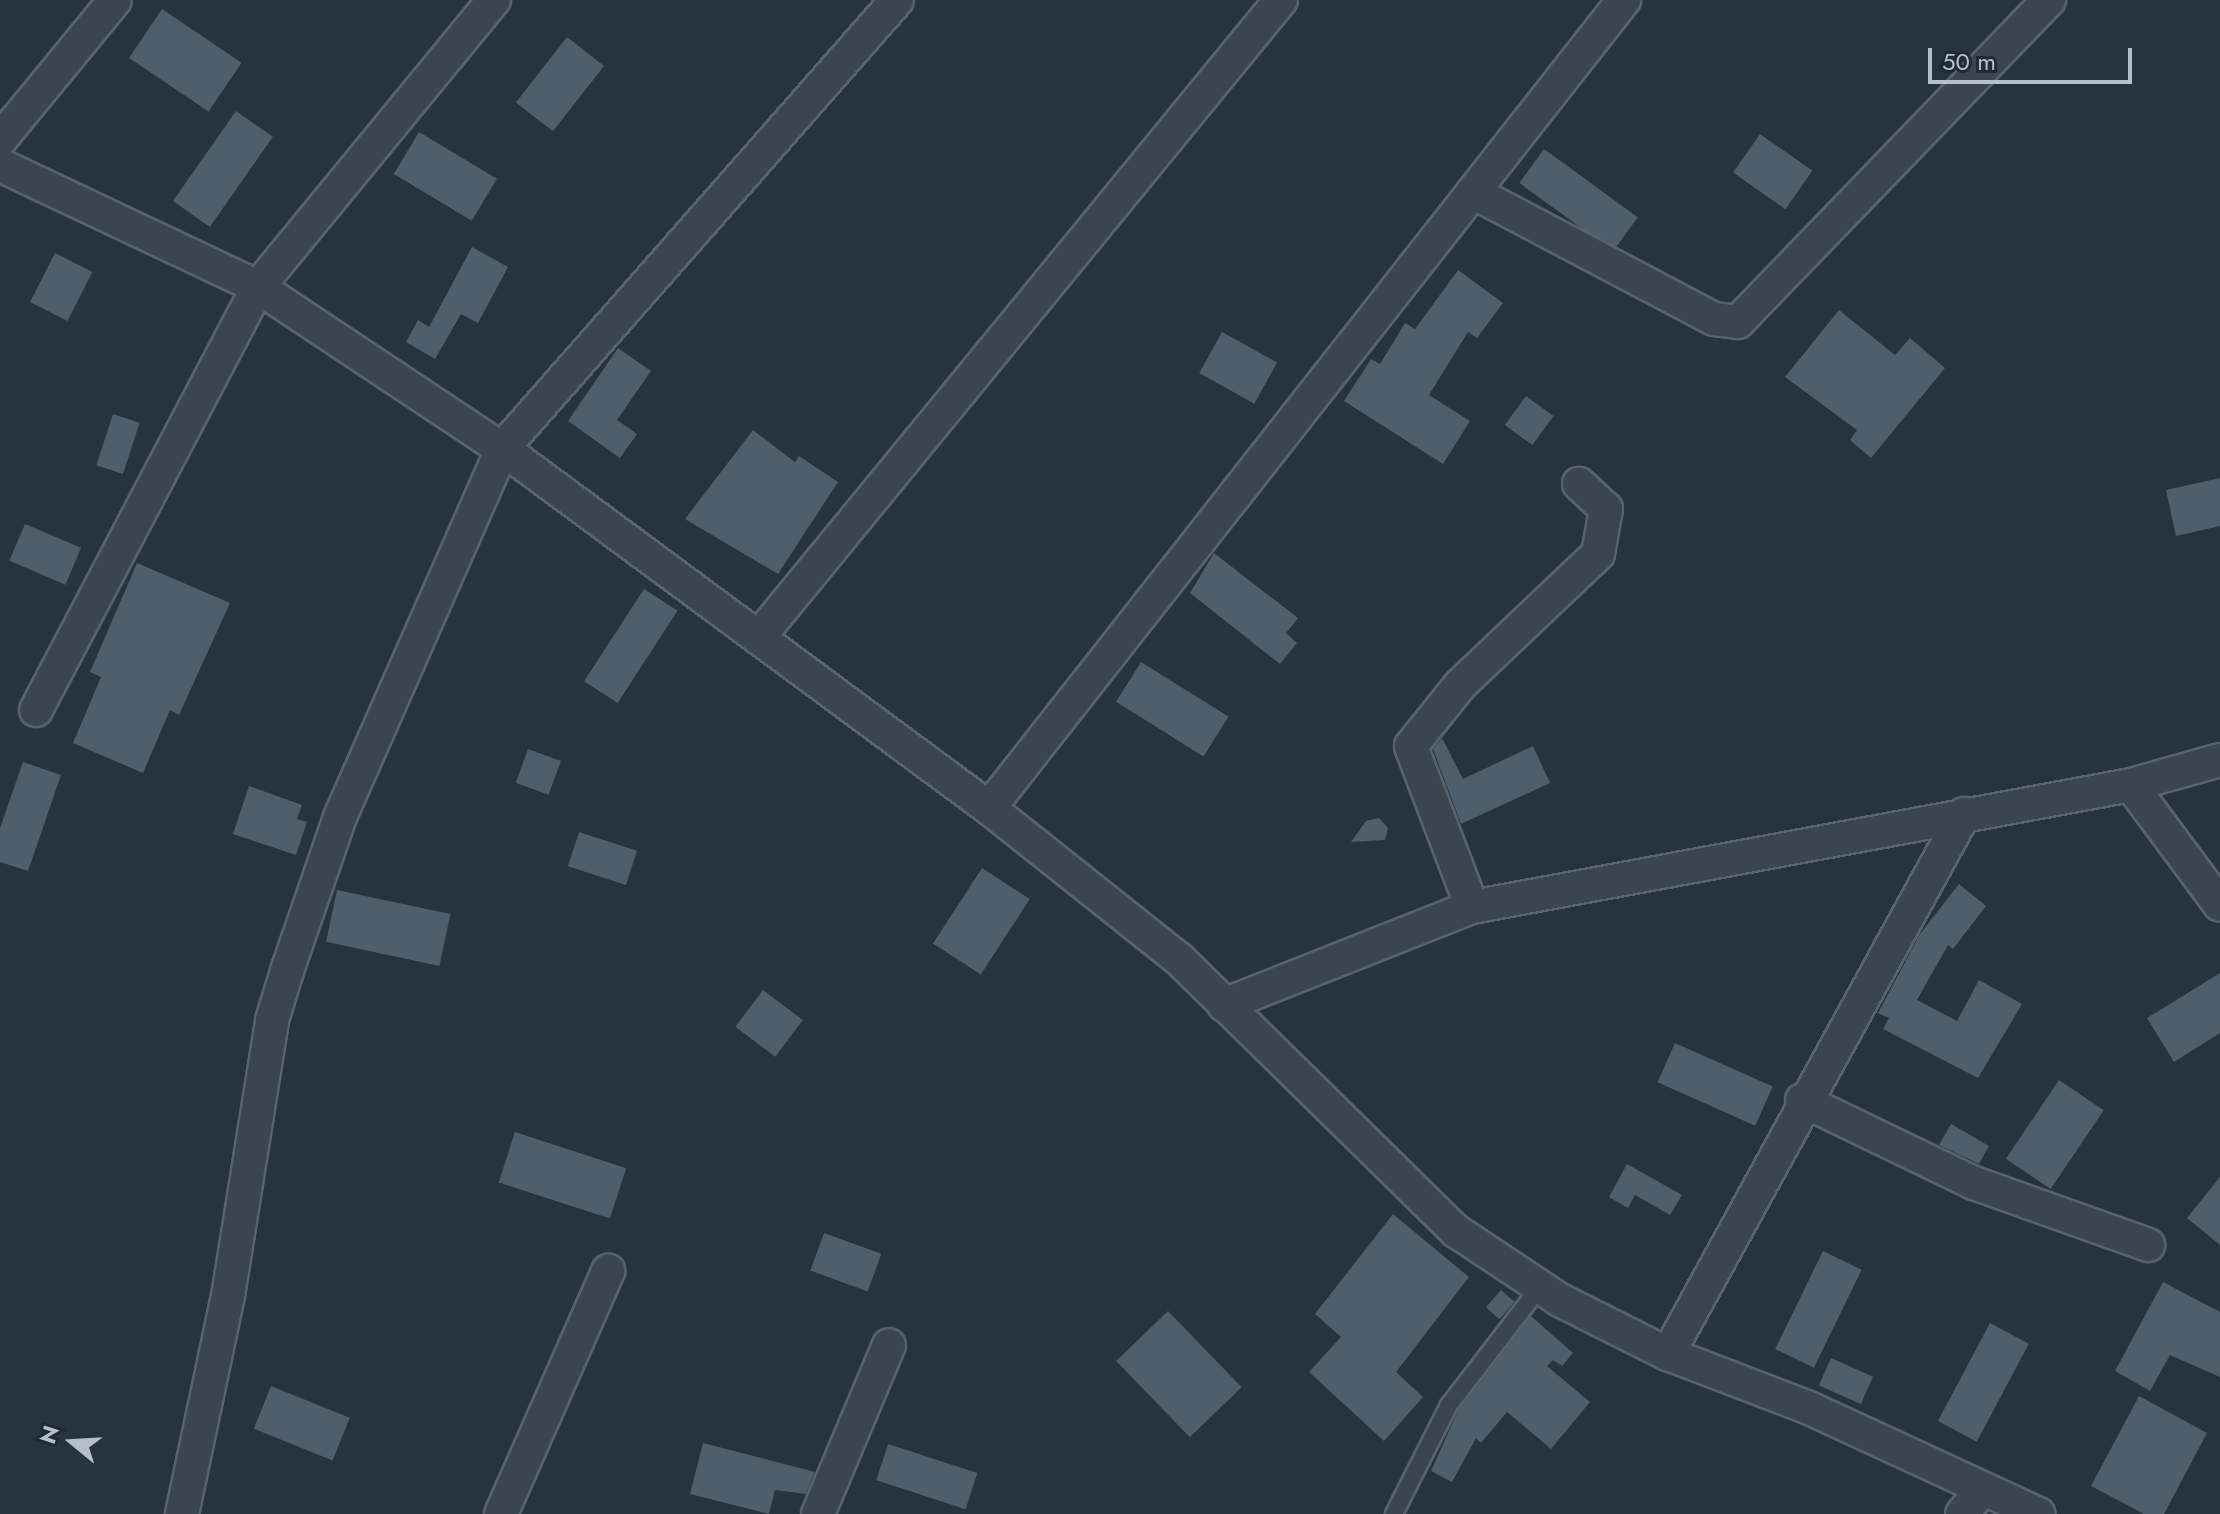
<!DOCTYPE html>
<html>
<head>
<meta charset="utf-8">
<style>
  body { margin:0 }
  #map { position:relative; width:2220px; height:1514px; overflow:hidden; background:#25343f; font-family:Jost,sans-serif }
  div>[style] { position:absolute }
  .building>* { inset:0; background:#4e5e6a; transform-origin:0 0 }
  .roads { filter:drop-shadow(2px 0 #57636d) drop-shadow(-2px 0 #57636d) drop-shadow(0 2px #57636d) drop-shadow(0 -2px #57636d) }
  .lane>* { height:16px; margin:-8px; padding:0 8px; transform-origin:8px; border-radius:8px; background:#39464f }
  .street>* { height:32px; margin:-16px; padding:0 16px; transform-origin:16px; border-radius:16px; background:#39464f }
  span { translate:-50% -50%; white-space:nowrap; text-align:center; line-height:1.15; -webkit-text-stroke:8px #1e2b34; paint-order:stroke }
  .north { position:absolute; left:32px; top:1402px; width:80px; height:80px; -webkit-text-stroke:6px #1e2b34; paint-order:stroke; rotate:288deg; font-size:22px; font-weight:700; line-height:32px; text-align:center; color:#b5c0ca }
  .north::after { content:''; display:block; margin:auto; width:28px; height:36px; background:#b5c0ca; clip-path:polygon(50% 0,100% 100%,50% 72%,0 100%) }
  .scale { position:absolute; left:1928px; top:48px; width:204px; height:36px; box-sizing:border-box; border:4px solid #b5c0ca; border-top:0; padding-left:10px; font-size:24px; line-height:28px; white-space:nowrap; color:#b5c0ca; -webkit-text-stroke:6px #1e2b34; paint-order:stroke }
</style>
</head>
<body>
<div id="map">
  <div class="building">
    <div style="left:162px;top:9px;width:96px;height:59px;rotate:34deg"></div>
    <div style="left:567px;top:37px;width:47px;height:83px;rotate:38deg"></div>
    <div style="left:236px;top:111px;width:45px;height:110px;rotate:35deg"></div>
    <div style="left:419px;top:132px;width:91px;height:49px;rotate:31deg"></div>
    <div style="left:1760px;top:134px;width:64px;height:47px;rotate:35deg"></div>
    <div style="left:1544px;top:149px;width:116px;height:42px;rotate:36deg"></div>
    <div style="clip-path:polygon(472px 247px,508px 267px,478px 323px,461px 314px,435px 359px,406px 342px,418px 320px,429px 327px)"></div>
    <div style="left:55px;top:253px;width:42px;height:55px;rotate:27deg"></div>
    <div style="clip-path:polygon(1458px 270px,1503px 303px,1477px 338px,1468px 332px,1429px 395px,1470px 421px,1443px 464px,1344px 401px,1371px 359px,1380px 364px,1405px 323px,1415px 329px)"></div>
    <div style="clip-path:polygon(1839px 310px,1895px 355px,1910px 338px,1945px 368px,1871px 458px,1850px 440px,1857px 430px,1785px 377px)"></div>
    <div style="left:1222px;top:332px;width:63px;height:47px;rotate:29deg"></div>
    <div style="clip-path:polygon(618px 348px,651px 371px,617px 420px,637px 434px,620px 458px,568px 421px)"></div>
    <div style="left:1526px;top:396px;width:34px;height:36px;rotate:36deg"></div>
    <div style="left:113px;top:414px;width:28px;height:54px;rotate:18deg"></div>
    <div style="clip-path:polygon(753px 430px,795px 462px,799px 456px,838px 482px,778px 574px,685px 519px)"></div>
    <div style="clip-path:polygon(2220px 478px,2220px 526px,2176px 536px,2166px 490px)"></div>
    <div style="left:25px;top:524px;width:61px;height:40px;rotate:23deg"></div>
    <div style="clip-path:polygon(1214px 553px,1298px 618px,1286px 633px,1297px 643px,1280px 664px,1190px 593px)"></div>
    <div style="clip-path:polygon(137px 563px,230px 603px,179px 715px,170px 710px,143px 773px,73px 743px,101px 677px,90px 672px)"></div>
    <div style="left:644px;top:589px;width:40px;height:110px;rotate:33deg"></div>
    <div style="left:1141px;top:662px;width:103px;height:47px;rotate:32deg"></div>
    <div style="clip-path:polygon(1442px 738px,1463px 779px,1533px 746px,1550px 783px,1461px 824px,1433px 749px)"></div>
    <div style="left:528px;top:749px;width:35px;height:36px;rotate:20deg"></div>
    <div style="clip-path:polygon(23px 762px,61px 775px,28px 871px,0 862px,0 828px)"></div>
    <div style="clip-path:polygon(249px 786px,302px 805px,297px 819px,307px 822px,296px 855px,233px 834px)"></div>
    <div style="clip-path:polygon(1379px 818px,1388px 828px,1385px 840px,1351px 842px,1366px 821px)"></div>
    <div style="left:579px;top:832px;width:61px;height:36px;rotate:18deg"></div>
    <div style="left:982px;top:868px;width:57px;height:90px;rotate:33deg"></div>
    <div style="clip-path:polygon(1959px 884px,1986px 906px,1953px 949px,1948px 945px,1917px 1000px,1957px 1021px,1979px 980px,2022px 1004px,1978px 1078px,1883px 1029px,1889px 1018px,1878px 1013px,1920px 934px)"></div>
    <div style="left:337px;top:890px;width:116px;height:53px;rotate:12deg"></div>
    <div style="clip-path:polygon(2220px 973px,2220px 1033px,2174px 1062px,2147px 1018px)"></div>
    <div style="left:763px;top:990px;width:50px;height:46px;rotate:37deg"></div>
    <div style="left:1675px;top:1043px;width:107px;height:43px;rotate:24deg"></div>
    <div style="left:2059px;top:1080px;width:54px;height:95px;rotate:34deg"></div>
    <div style="clip-path:polygon(1951px 1124px,1989px 1146px,1979px 1164px,1939px 1145px)"></div>
    <div style="left:515px;top:1132px;width:117px;height:53px;rotate:18deg"></div>
    <div style="clip-path:polygon(1627px 1164px,1682px 1195px,1670px 1215px,1635px 1195px,1628px 1208px,1609px 1197px)"></div>
    <div style="clip-path:polygon(2220px 1177px,2220px 1245px,2187px 1218px)"></div>
    <div style="clip-path:polygon(1393px 1214px,1469px 1277px,1396px 1372px,1423px 1397px,1384px 1441px,1309px 1372px,1341px 1337px,1315px 1314px)"></div>
    <div style="left:824px;top:1233px;width:61px;height:40px;rotate:20deg"></div>
    <div style="left:1823px;top:1251px;width:43px;height:109px;rotate:26deg"></div>
    <div style="clip-path:polygon(2163px 1282px,2220px 1312px,2220px 1377px,2170px 1355px,2150px 1391px,2115px 1371px)"></div>
    <div style="left:1501px;top:1290px;width:18px;height:23px;rotate:41deg"></div>
    <div style="left:1168px;top:1311px;width:106px;height:72px;rotate:46deg"></div>
    <div style="clip-path:polygon(1531px 1316px,1573px 1353px,1562px 1366px,1553px 1360px,1547px 1366px,1590px 1402px,1551px 1449px,1507px 1412px,1481px 1443px,1476px 1438px,1452px 1482px,1431px 1471px,1458px 1411px)"></div>
    <div style="left:1990px;top:1323px;width:44px;height:111px;rotate:28deg"></div>
    <div style="left:1831px;top:1358px;width:46px;height:30px;rotate:24deg"></div>
    <div style="left:271px;top:1386px;width:85px;height:46px;rotate:22deg"></div>
    <div style="clip-path:polygon(2139px 1396px,2207px 1433px,2164px 1514px,2144px 1514px,2091px 1486px)"></div>
    <div style="clip-path:polygon(703px 1443px,815px 1472px,806px 1494px,775px 1490px,769px 1514px,690px 1494px)"></div>
    <div style="left:888px;top:1444px;width:94px;height:38px;rotate:18deg"></div>
  </div>
  <div class="roads">
    <div class="lane">
      <div style="left:1394px;top:1514px;width:122px;rotate:-63.2deg"></div>
      <div style="left:1449px;top:1405px;width:149px;rotate:-52.4deg"></div>
    </div>
    <div class="street">
      <div style="left:0;top:140px;width:181px;rotate:-50.6deg"></div>
      <div style="left:0;top:165px;width:285px;rotate:25.3deg"></div>
      <div style="left:258px;top:287px;width:312px;rotate:33.6deg"></div>
      <div style="left:518px;top:460px;width:586px;rotate:36.46deg"></div>
      <div style="left:989px;top:808px;width:243px;rotate:38.5deg"></div>
      <div style="left:1179px;top:959px;width:388px;rotate:44.5deg"></div>
      <div style="left:1456px;top:1231px;width:125px;rotate:33.6deg"></div>
      <div style="left:1560px;top:1300px;width:121px;rotate:26.6deg"></div>
      <div style="left:1668px;top:1354px;width:149px;rotate:20.9deg"></div>
      <div style="left:1807px;top:1407px;width:255px;rotate:24.8deg"></div>
      <div style="left:1473px;top:192px;width:272px;rotate:27.8deg"></div>
      <div style="left:1714px;top:319px;width:24px;rotate:7deg"></div>
      <div style="left:1738px;top:322px;width:448px;rotate:-46deg"></div>
      <div style="left:758px;top:638px;width:825px;rotate:-50.66deg"></div>
      <div style="left:36px;top:710px;width:478px;rotate:-62.3deg"></div>
      <div style="left:258px;top:287px;width:372px;rotate:-50.6deg"></div>
      <div style="left:2220px;top:760px;width:92px;rotate:164.3deg"></div>
      <div style="left:2131px;top:785px;width:149px;rotate:53.4deg"></div>
      <div style="left:989px;top:808px;width:1028px;rotate:-51.84deg"></div>
      <div style="left:1472px;top:907px;width:172px;rotate:-110.8deg"></div>
      <div style="left:1411px;top:746px;width:78px;rotate:-51.2deg"></div>
      <div style="left:1460px;top:685px;width:190px;rotate:-43.5deg"></div>
      <div style="left:1598px;top:554px;width:46px;rotate:-79.9deg"></div>
      <div style="left:1606px;top:509px;width:37px;rotate:-137deg"></div>
      <div style="left:1224px;top:1005px;width:267px;rotate:-21.6deg"></div>
      <div style="left:1472px;top:907px;width:670px;rotate:-10.49deg"></div>
      <div style="left:1802px;top:1100px;width:191px;rotate:25.8deg"></div>
      <div style="left:1974px;top:1183px;width:185px;rotate:19.6deg"></div>
      <div style="left:1668px;top:1354px;width:616px;rotate:-61.27deg"></div>
      <div style="left:182px;top:1514px;width:223px;rotate:-78.1deg"></div>
      <div style="left:228px;top:1296px;width:279px;rotate:-80.9deg"></div>
      <div style="left:272px;top:1020px;width:54px;rotate:-72.9deg"></div>
      <div style="left:288px;top:968px;width:160px;rotate:-71deg"></div>
      <div style="left:340px;top:817px;width:402px;rotate:-66.2deg"></div>
      <div style="left:502px;top:449px;width:598px;rotate:-48.66deg"></div>
      <div style="left:501px;top:1514px;width:266px;rotate:-66.2deg"></div>
      <div style="left:818px;top:1514px;width:183px;rotate:-67.2deg"></div>
      <div style="left:1962px;top:1514px;width:30px;rotate:-50deg"></div>
    </div>
  </div>
  <div class="north">N</div>
  <div class="scale">50 m</div>
</div>
</body>
</html>
